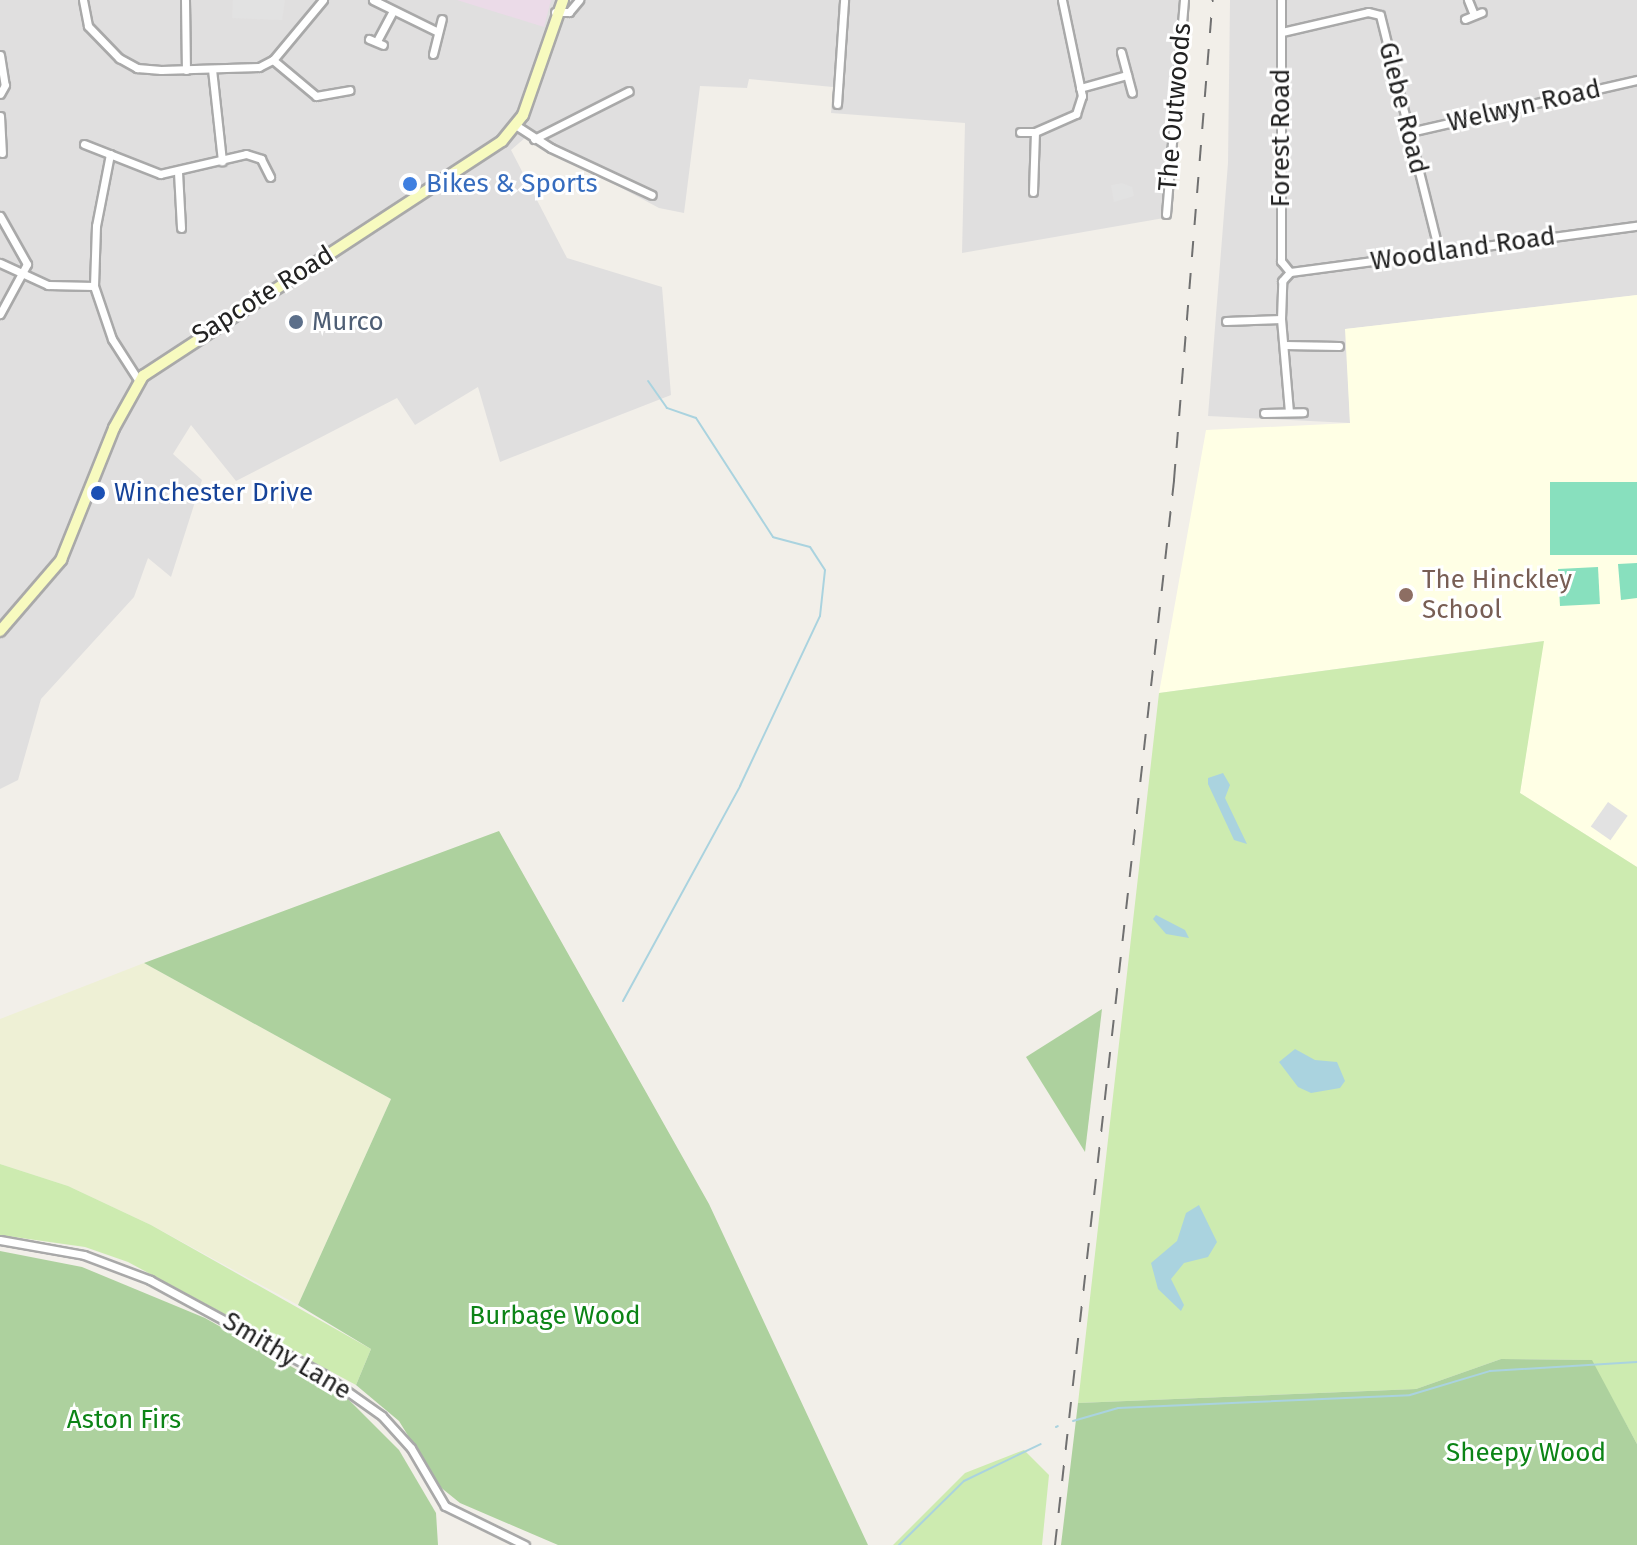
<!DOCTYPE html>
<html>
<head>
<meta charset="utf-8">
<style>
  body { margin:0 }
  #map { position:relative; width:1637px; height:1545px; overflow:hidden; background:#f2efe9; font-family:"Fira Sans",sans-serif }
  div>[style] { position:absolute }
  .residential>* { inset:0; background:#e0dfdf }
  .industrial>* { inset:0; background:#ebdbe8 }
  .education>* { inset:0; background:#ffffe5 }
  .farmland>* { inset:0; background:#eef0d5 }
  .grass>* { inset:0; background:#cdebb0 }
  .forest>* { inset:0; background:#add19e }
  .pitch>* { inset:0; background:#88e0be; transform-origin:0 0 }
  .parking>* { inset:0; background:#e2e2e2; transform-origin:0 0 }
  .water>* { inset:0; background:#aad3df }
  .stream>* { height:2px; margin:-1px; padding:0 1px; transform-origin:1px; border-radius:1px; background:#aad3df }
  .roads { filter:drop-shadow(2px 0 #a9a9a9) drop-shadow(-2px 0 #a9a9a9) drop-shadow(0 2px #a9a9a9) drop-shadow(0 -2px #a9a9a9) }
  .minor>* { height:7px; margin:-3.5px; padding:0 3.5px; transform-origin:3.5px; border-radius:3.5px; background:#fff }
  .secondary>* { height:10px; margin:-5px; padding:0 5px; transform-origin:5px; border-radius:5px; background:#f7fabf }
  .rail>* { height:2px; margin-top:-1px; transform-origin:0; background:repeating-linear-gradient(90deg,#707070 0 16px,transparent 0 32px) }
  .dots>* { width:22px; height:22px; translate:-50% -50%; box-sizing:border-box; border:4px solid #fff; border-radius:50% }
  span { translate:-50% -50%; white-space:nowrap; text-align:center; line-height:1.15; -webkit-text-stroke:6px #fff; paint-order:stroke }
  .street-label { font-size:26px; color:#222 }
  .shop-label { font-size:26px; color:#366cbe }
  .left { translate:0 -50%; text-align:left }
  .service-label { font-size:26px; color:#4e5e75 }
  .transit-label { font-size:26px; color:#164399 }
  .education-label { font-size:26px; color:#785e54 }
  .park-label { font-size:26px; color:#0c8416 }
</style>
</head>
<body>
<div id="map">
  <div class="residential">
    <div style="clip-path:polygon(0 0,1181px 0,1164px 218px,962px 253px,965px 123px,831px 113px,833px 87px,749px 79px,747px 88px,700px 86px,684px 213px,659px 208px,526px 137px,511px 150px,567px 258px,662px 287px,671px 395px,500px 462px,478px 387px,415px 425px,397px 398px,236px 481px,191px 425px,173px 454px,202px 480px,171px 577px,148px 558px,134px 597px,41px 699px,18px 780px,0 789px)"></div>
    <div style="clip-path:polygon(1230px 0,1637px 0,1637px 295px,1346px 329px,1350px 423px,1208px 416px,1228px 163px)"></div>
  </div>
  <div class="industrial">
    <div style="clip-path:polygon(457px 0,551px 0,544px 27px)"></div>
  </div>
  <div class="education">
    <div style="clip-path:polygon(1637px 295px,1637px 867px,1520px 793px,1543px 641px,1159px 693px,1206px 430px,1350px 423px,1345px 329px)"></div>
  </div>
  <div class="farmland">
    <div style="clip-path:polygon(144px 963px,391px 1099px,298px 1305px,151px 1225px,68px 1186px,0 1164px,0 1019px)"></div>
  </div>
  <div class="grass">
    <div style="clip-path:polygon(1544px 641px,1520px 793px,1637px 867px,1637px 1444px,1591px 1360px,1501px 1359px,1416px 1389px,1078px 1403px,1159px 693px)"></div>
    <div style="clip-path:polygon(0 1164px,68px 1186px,151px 1225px,371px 1349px,356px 1385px,128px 1262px,85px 1247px,0 1235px)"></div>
    <div style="clip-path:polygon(1024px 1450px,1049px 1475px,1042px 1545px,893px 1545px,965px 1473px)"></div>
  </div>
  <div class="forest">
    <div style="clip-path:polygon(499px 831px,709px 1204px,868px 1545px,558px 1545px,460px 1503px,439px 1486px,399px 1421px,356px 1385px,371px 1349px,298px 1305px,391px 1099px,144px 963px)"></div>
    <div style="clip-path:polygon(1102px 1009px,1085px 1152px,1026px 1057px)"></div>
    <div style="clip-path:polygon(0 1251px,82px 1267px,205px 1318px,347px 1398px,399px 1450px,436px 1513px,438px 1545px,0 1545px)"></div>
    <div style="clip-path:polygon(1501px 1359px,1592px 1360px,1637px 1444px,1637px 1545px,1061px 1545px,1078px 1403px,1416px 1389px)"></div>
  </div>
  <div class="pitch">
    <div style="left:1637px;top:482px;width:73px;height:87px;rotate:90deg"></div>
    <div style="clip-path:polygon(1637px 563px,1637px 598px,1621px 600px,1618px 564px)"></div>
    <div style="left:1598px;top:567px;width:37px;height:40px;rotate:87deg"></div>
  </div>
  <div class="parking">
    <div style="clip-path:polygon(233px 0,285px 0,282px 20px,232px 18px)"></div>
    <div style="clip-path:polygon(1122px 183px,1132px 187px,1134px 196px,1114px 202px,1111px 185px)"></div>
    <div style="left:1608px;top:802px;width:24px;height:30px;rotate:35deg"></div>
  </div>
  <div class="water">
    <div style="clip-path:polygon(1223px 773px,1230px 785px,1225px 798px,1247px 844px,1234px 840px,1208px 784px,1208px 778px)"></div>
    <div style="clip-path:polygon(1156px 915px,1185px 930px,1189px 938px,1166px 934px,1153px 919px)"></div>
    <div style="clip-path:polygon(1295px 1049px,1315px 1060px,1337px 1062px,1345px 1081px,1340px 1088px,1311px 1093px,1298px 1087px,1279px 1062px)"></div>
    <div style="clip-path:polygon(1199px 1205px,1217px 1242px,1208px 1257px,1184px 1263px,1171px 1279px,1184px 1305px,1181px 1311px,1158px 1289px,1151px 1263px,1177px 1241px,1186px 1213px)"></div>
  </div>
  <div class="stream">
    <div style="left:623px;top:1001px;width:245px;rotate:-61.4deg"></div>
    <div style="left:740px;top:786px;width:188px;rotate:-64.8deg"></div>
    <div style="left:820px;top:616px;width:46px;rotate:-83.8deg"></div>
    <div style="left:825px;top:570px;width:27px;rotate:-123deg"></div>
    <div style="left:810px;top:547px;width:38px;rotate:-165deg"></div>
    <div style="left:773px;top:537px;width:142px;rotate:-122.9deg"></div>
    <div style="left:696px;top:418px;width:31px;rotate:-161deg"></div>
    <div style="left:667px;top:408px;width:33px;rotate:-125deg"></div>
    <div style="left:1073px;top:1421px;width:47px;rotate:-16.1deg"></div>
    <div style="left:1118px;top:1408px;width:292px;rotate:-2.5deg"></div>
    <div style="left:1410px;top:1395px;width:84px;rotate:-16.7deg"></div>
    <div style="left:1490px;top:1371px;width:147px;rotate:-3.5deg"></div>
    <div style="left:1056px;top:1427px;width:2px;rotate:-27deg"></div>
    <div style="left:899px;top:1545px;width:91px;rotate:-44.6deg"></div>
    <div style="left:964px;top:1481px;width:85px;rotate:-25.7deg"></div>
  </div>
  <div class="roads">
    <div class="minor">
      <div style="left:83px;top:0;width:26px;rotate:79deg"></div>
      <div style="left:88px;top:26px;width:45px;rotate:45.9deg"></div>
      <div style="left:119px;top:58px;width:21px;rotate:29deg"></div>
      <div style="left:137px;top:68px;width:24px;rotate:5deg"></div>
      <div style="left:161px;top:70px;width:98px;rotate:-1.8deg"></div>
      <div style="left:259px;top:67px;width:16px;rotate:-27deg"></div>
      <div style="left:273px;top:60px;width:78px;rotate:-50.2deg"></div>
      <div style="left:185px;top:0;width:70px;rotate:89.2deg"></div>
      <div style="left:373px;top:0;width:70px;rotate:26.2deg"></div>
      <div style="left:1281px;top:0;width:261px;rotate:90deg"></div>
      <div style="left:1281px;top:261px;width:14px;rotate:51deg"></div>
      <div style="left:1468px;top:0;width:16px;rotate:68deg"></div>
      <div style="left:555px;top:12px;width:14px"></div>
      <div style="left:569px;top:12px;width:16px;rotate:-50deg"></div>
      <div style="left:1465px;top:19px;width:18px;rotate:-22deg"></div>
      <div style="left:1282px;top:32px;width:88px;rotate:-13.1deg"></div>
      <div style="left:1368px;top:12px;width:12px;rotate:14deg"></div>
      <div style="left:1380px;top:15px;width:243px;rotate:76deg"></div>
      <div style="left:369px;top:39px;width:15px;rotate:23deg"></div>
      <div style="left:378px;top:39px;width:32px;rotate:-62deg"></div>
      <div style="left:1121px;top:52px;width:42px;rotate:75deg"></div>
      <div style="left:433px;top:54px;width:36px;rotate:-76deg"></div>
      <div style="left:0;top:55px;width:30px;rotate:81deg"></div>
      <div style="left:5px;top:85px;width:10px;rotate:119deg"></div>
      <div style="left:273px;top:60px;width:56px;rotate:39.9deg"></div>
      <div style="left:316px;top:96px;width:34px;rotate:-10deg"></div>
      <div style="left:212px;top:69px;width:93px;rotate:83.8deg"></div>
      <div style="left:1080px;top:88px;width:49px;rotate:-15.5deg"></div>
      <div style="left:837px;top:104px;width:104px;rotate:-86.1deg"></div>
      <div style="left:0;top:116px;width:37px;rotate:87deg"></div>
      <div style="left:517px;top:126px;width:40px;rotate:32.9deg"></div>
      <div style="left:551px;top:148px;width:111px;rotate:25deg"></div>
      <div style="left:1020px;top:132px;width:15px"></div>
      <div style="left:1035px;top:132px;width:45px;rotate:-23.7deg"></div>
      <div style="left:1076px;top:114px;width:19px;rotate:-72deg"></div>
      <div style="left:1082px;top:96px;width:98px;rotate:-101.8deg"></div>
      <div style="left:1410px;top:132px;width:233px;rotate:-12.9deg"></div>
      <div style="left:534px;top:139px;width:106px;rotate:-26.8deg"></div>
      <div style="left:84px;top:144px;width:82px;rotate:21.5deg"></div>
      <div style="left:160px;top:174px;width:88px;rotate:-13.1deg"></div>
      <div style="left:246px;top:154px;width:16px;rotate:18deg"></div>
      <div style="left:261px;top:159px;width:20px;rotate:63deg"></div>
      <div style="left:110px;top:154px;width:73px;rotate:101deg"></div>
      <div style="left:96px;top:226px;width:60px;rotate:91.9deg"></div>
      <div style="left:94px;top:286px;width:56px;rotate:71.2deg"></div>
      <div style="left:112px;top:339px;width:50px;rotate:57.3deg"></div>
      <div style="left:178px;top:172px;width:56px;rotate:86.9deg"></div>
      <div style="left:1033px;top:192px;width:60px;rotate:-88.1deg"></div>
      <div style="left:1166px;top:214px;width:215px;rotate:-85.2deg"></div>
      <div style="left:0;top:216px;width:55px;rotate:60.6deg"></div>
      <div style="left:27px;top:264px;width:57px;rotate:118.4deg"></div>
      <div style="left:0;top:263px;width:53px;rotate:24.6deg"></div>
      <div style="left:48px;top:285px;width:46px;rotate:1.2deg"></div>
      <div style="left:1290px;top:272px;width:350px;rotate:-7.6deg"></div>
      <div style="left:1226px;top:321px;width:55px;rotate:-2.1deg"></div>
      <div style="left:1285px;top:345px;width:54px;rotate:1.1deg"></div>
      <div style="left:1289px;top:412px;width:93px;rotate:-94.9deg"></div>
      <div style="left:1281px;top:319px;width:38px;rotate:-88deg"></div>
      <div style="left:1282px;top:281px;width:12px;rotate:-48deg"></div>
      <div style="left:1264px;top:413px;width:39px;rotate:-1deg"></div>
      <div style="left:0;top:1240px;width:85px;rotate:10.1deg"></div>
      <div style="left:84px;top:1255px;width:71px;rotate:20.7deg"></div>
      <div style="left:150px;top:1280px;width:197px;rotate:28.5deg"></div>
      <div style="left:323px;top:1374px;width:72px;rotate:35.4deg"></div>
      <div style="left:382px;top:1416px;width:43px;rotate:47.8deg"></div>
      <div style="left:411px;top:1448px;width:67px;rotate:59.6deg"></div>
      <div style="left:445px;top:1506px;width:89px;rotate:26deg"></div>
    </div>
    <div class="secondary">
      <div style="left:0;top:631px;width:94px;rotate:-49.3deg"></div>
      <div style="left:61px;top:560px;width:142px;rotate:-68.1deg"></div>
      <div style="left:114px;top:428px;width:60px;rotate:-60.9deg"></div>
      <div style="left:143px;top:376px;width:429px;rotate:-33.2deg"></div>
      <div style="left:502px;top:141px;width:33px;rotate:-51deg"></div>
      <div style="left:523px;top:115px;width:122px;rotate:-70.8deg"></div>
    </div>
  </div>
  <div class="rail">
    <div style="left:1055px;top:1545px;width:1072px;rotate:-83.62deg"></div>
    <div style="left:1174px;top:480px;width:482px;rotate:-85.4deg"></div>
  </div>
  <div class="dots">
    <div style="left:410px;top:184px;background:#3f7fe0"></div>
    <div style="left:296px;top:322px;background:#5c6f8a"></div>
    <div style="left:98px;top:493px;background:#1a4fb4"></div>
    <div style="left:1406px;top:595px;background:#8d6e63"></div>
  </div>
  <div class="street-label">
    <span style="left:1524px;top:106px;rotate:-13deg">Welwyn Road</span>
    <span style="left:1175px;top:107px;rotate:-85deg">The Outwoods</span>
    <span style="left:1403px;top:108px;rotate:76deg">Glebe Road</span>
    <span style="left:1281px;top:138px;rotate:-90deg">Forest Road</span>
    <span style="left:1463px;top:249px;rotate:-8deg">Woodland Road</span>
    <span style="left:263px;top:295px;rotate:-32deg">Sapcote Road</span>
    <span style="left:287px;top:1356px;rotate:31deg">Smithy Lane</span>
  </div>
  <div class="shop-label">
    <span class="left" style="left:426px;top:184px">Bikes &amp; Sports</span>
  </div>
  <div class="service-label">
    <span class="left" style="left:312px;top:322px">Murco</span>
  </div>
  <div class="transit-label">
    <span class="left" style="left:114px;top:493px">Winchester Drive</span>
  </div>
  <div class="education-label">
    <span class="left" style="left:1422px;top:595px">The Hinckley<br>School</span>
  </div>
  <div class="park-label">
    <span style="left:555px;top:1316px">Burbage Wood</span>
    <span style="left:124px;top:1420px">Aston Firs</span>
    <span style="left:1526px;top:1453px">Sheepy Wood</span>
  </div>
</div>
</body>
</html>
